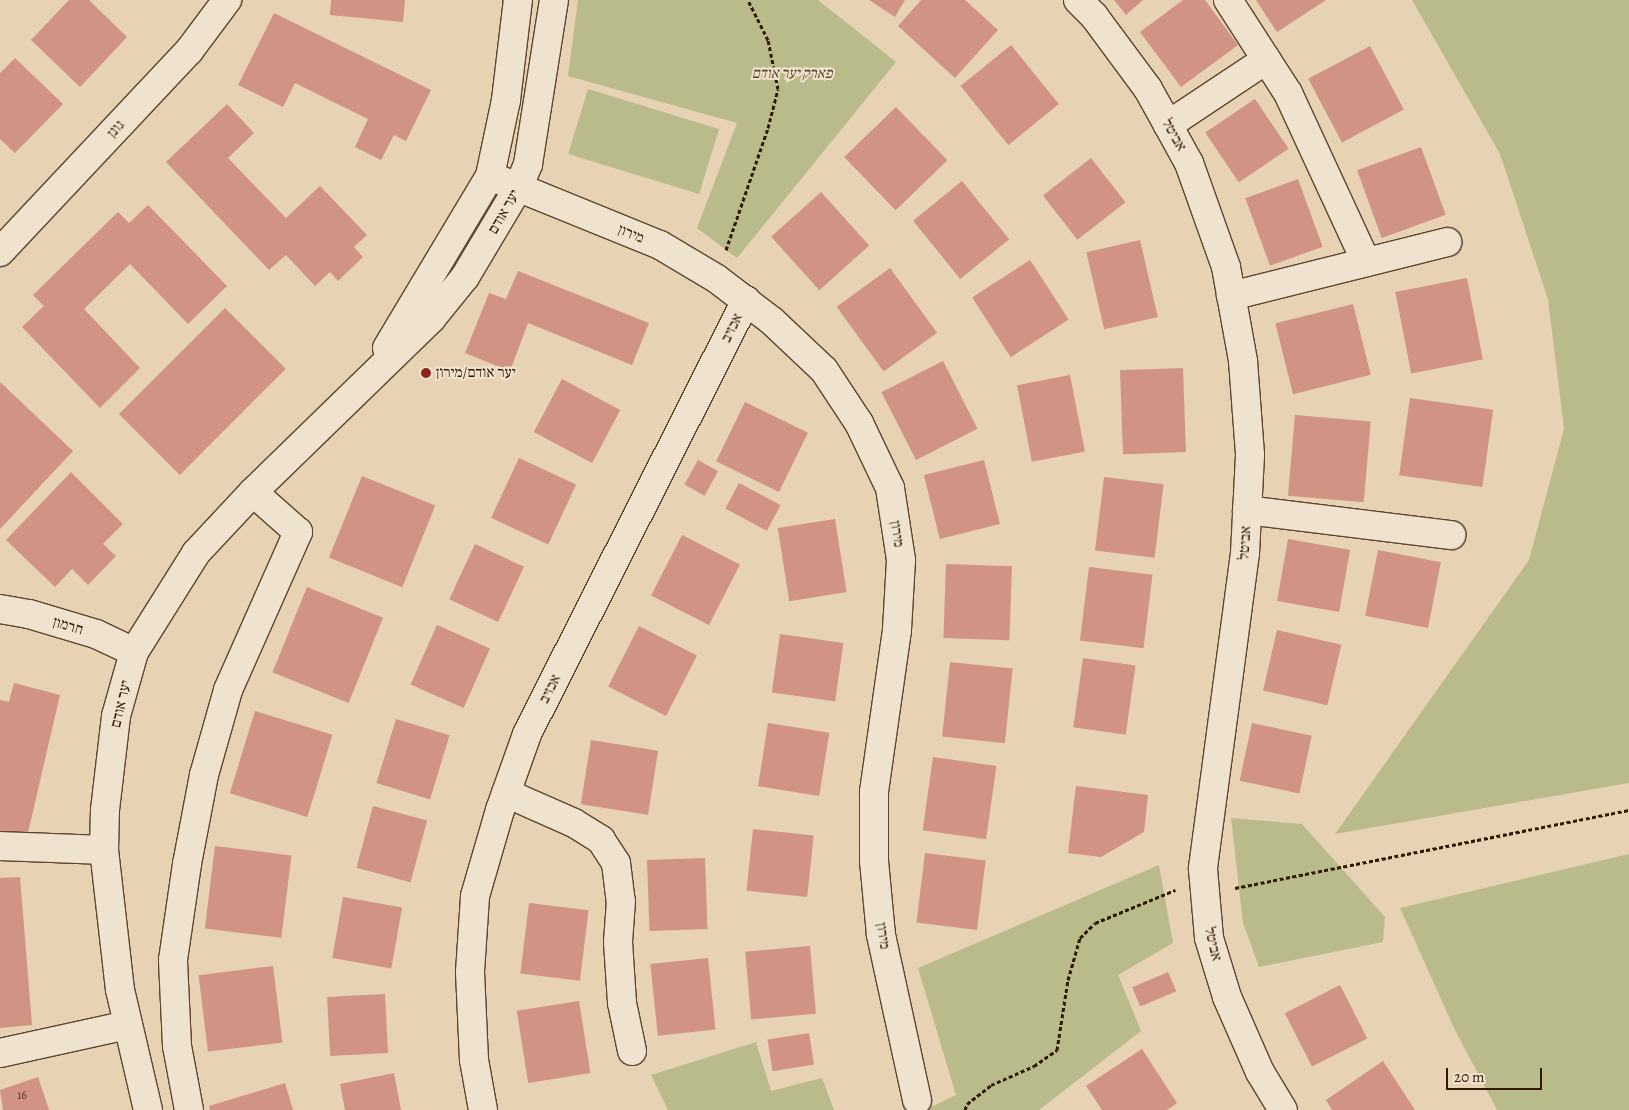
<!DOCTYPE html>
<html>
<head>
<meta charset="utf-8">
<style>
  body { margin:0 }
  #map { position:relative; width:1629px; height:1110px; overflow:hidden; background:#e7d2b4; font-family:Alegreya,"Frank Ruhl Libre",serif }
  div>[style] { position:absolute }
  .green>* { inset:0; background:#b9bb8a; transform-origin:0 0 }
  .building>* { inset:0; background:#d09384; transform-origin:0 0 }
  .path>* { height:3px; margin-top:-1.5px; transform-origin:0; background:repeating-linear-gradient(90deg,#2f1701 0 4px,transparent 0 6.5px) }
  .roads { filter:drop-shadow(1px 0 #5d462e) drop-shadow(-1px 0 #5d462e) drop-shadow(0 1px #5d462e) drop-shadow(0 -1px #5d462e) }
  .minor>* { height:28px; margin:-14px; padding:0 14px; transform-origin:14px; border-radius:14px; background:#efe2ce }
  .dots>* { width:14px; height:14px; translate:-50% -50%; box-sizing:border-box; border:2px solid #efe2ce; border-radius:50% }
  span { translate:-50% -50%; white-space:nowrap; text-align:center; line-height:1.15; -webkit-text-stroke:4px #efe2ce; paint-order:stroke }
  .number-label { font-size:12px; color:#573622 }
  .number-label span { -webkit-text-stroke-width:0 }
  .park-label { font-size:15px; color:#58482a; font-style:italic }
  .street-label { font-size:15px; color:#2f1701 }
  .poi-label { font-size:15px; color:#2f1701 }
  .left { translate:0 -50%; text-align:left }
  .scale { position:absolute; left:1446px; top:1068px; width:96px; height:22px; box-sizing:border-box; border:2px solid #2f1701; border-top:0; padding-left:6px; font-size:15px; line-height:18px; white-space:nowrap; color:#2f1701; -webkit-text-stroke:4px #efe2ce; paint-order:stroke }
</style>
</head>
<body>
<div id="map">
  <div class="green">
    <div style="clip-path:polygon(578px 0,818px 0,896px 62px,737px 258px,697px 228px,737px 123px,568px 76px)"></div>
    <div style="clip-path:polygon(1412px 0,1629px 0,1629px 783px,1335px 834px,1529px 560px,1564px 429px,1548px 299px,1500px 154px)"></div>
    <div style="left:588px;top:89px;width:137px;height:68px;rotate:17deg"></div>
    <div style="clip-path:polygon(1231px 818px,1302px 824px,1385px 917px,1383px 942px,1259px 967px,1243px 923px)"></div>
    <div style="clip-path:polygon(1629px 854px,1629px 1110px,1497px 1110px,1455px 1030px,1400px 908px)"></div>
    <div style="clip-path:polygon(1159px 865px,1173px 943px,1118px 975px,1141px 1031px,1039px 1110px,925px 1110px,956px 1095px,918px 968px)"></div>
    <div style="clip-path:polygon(756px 1042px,771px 1091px,822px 1078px,834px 1110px,668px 1110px,651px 1075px)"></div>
  </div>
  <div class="building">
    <div style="clip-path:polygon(69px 0,89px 0,127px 37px,80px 87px,31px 40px)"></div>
    <div style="clip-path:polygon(331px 0,405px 0,403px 22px,330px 15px)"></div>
    <div style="clip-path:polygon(869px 0,905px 0,895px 17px)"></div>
    <div style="clip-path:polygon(921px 0,965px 0,998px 30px,955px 78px,898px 26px)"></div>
    <div style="clip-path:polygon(1114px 0,1143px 0,1126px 15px)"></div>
    <div style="clip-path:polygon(1183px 0,1205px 0,1238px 45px,1181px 87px,1140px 32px)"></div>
    <div style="clip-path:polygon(1256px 0,1326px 0,1277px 32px)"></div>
    <div style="clip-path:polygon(274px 13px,431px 90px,406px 141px,394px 135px,381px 160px,355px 147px,368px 119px,295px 83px,283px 107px,238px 85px)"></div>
    <div style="left:1011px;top:45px;width:76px;height:65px;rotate:51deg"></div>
    <div style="left:1370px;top:46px;width:72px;height:70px;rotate:62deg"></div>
    <div style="clip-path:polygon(15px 58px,63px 104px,15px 153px,0 139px,0 73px)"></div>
    <div style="left:1255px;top:99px;width:60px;height:60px;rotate:56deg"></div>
    <div style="clip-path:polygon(227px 104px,254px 133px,228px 158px,286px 218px,320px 186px,367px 235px,354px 247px,363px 257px,338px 281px,330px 272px,315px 286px,286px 255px,269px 270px,166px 162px)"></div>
    <div style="left:896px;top:107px;width:74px;height:72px;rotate:46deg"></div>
    <div style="left:1421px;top:147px;width:72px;height:68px;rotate:70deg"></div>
    <div style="left:1091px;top:158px;width:56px;height:61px;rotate:52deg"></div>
    <div style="left:1298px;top:179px;width:72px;height:56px;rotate:70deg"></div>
    <div style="left:962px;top:181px;width:75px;height:63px;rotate:51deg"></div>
    <div style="left:821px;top:192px;width:72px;height:67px;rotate:48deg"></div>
    <div style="clip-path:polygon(148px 205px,227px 286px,188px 324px,130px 264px,84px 309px,140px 368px,100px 408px,22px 327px,44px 306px,33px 295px,118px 212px,129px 223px)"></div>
    <div style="left:1140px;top:240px;width:79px;height:55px;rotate:77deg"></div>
    <div style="left:1030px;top:260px;width:71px;height:69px;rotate:57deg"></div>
    <div style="left:890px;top:268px;width:80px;height:66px;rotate:54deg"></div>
    <div style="clip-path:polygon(518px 271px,649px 323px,632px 365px,528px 323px,510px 371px,465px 353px,489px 293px,506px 299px)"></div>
    <div style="left:1467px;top:278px;width:83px;height:73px;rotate:79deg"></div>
    <div style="left:1353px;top:304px;width:73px;height:80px;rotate:76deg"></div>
    <div style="left:225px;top:308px;width:86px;height:150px;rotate:45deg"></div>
    <div style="left:943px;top:361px;width:76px;height:69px;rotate:63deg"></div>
    <div style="left:1183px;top:368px;width:84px;height:63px;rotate:88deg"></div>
    <div style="left:1070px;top:375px;width:78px;height:54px;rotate:79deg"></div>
    <div style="left:562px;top:379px;width:66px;height:60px;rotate:28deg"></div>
    <div style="clip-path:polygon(0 382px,73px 451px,0 529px)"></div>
    <div style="left:1410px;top:398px;width:84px;height:78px;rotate:8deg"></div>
    <div style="left:745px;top:402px;width:70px;height:66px;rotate:26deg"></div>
    <div style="left:1295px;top:415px;width:76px;height:81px;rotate:5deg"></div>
    <div style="left:519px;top:458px;width:63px;height:66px;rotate:25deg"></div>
    <div style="left:698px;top:460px;width:23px;height:28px;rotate:29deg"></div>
    <div style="left:984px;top:460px;width:66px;height:62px;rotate:76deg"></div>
    <div style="clip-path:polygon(71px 472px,123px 524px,103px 544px,116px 556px,88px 585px,72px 569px,55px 587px,6px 540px)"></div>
    <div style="left:362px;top:476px;width:79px;height:88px;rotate:22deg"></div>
    <div style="left:1104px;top:477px;width:60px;height:74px;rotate:7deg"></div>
    <div style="left:739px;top:483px;width:47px;height:29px;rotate:28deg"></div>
    <div style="left:835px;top:519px;width:74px;height:58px;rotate:81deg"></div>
    <div style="left:682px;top:535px;width:65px;height:68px;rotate:27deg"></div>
    <div style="left:1288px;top:539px;width:63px;height:63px;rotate:10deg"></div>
    <div style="left:475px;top:544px;width:54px;height:61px;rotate:25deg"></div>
    <div style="left:1378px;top:550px;width:64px;height:67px;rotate:11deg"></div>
    <div style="left:946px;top:564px;width:66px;height:74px;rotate:2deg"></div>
    <div style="left:1089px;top:567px;width:64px;height:74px;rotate:7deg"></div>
    <div style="left:307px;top:587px;width:82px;height:92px;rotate:22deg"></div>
    <div style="left:437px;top:625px;width:58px;height:65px;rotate:24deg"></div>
    <div style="left:639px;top:626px;width:65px;height:68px;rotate:27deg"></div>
    <div style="left:1277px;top:630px;width:66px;height:62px;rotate:13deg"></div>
    <div style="left:780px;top:634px;width:64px;height:59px;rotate:8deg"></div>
    <div style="left:1083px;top:658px;width:53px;height:70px;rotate:8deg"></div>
    <div style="left:950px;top:662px;width:63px;height:75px;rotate:6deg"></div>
    <div style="clip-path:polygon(14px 683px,60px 695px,27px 837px,0 831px,0 700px,9px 702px)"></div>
    <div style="left:255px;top:711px;width:81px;height:86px;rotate:17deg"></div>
    <div style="left:396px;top:719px;width:56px;height:67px;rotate:17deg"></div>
    <div style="left:768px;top:723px;width:62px;height:64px;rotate:9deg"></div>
    <div style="left:1252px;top:723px;width:61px;height:59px;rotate:12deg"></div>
    <div style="left:591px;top:740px;width:68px;height:65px;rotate:9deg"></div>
    <div style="left:933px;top:757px;width:64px;height:74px;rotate:8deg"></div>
    <div style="clip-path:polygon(1076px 786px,1148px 795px,1144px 832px,1101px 857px,1068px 853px)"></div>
    <div style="left:373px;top:806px;width:56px;height:64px;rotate:15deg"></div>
    <div style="left:753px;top:829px;width:61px;height:62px;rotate:6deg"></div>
    <div style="left:215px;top:846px;width:77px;height:83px;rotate:7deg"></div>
    <div style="left:925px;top:853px;width:61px;height:70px;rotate:7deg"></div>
    <div style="left:705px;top:858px;width:71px;height:58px;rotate:88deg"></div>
    <div style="clip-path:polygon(20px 877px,32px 1025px,0 1028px,0 878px)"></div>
    <div style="left:343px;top:897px;width:60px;height:62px;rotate:10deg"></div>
    <div style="left:529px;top:903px;width:60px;height:71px;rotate:7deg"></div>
    <div style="left:810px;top:946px;width:68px;height:65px;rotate:85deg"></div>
    <div style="left:708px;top:958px;width:72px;height:58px;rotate:84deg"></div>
    <div style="left:273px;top:966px;width:77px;height:75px;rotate:83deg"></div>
    <div style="left:1168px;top:972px;width:21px;height:39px;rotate:67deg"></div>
    <div style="left:1340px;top:985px;width:60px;height:62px;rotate:63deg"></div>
    <div style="left:385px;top:994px;width:59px;height:58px;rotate:87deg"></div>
    <div style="left:579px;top:1001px;width:73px;height:63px;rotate:81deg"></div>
    <div style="left:809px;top:1033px;width:32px;height:42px;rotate:81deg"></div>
    <div style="clip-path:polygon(1142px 1049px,1177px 1103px,1167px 1110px,1102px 1110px,1086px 1086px)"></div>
    <div style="clip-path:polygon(1383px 1061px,1415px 1110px,1332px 1110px,1326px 1100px)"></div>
    <div style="clip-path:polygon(394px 1073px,401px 1110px,345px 1110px,340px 1084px)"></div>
    <div style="clip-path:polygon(38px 1077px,49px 1110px,3px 1110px,0 1090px)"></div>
    <div style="clip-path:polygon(285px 1083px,293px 1110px,210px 1110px,209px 1106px)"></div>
  </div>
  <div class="path">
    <div style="left:726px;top:250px;width:129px;rotate:-71deg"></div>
    <div style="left:768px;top:128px;width:40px;rotate:-75.6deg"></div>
    <div style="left:778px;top:89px;width:50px;rotate:-101.5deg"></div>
    <div style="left:768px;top:40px;width:45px;rotate:-116.6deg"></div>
    <div style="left:1235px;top:888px;width:402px;rotate:-11.2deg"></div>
    <div style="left:965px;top:1110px;width:6px;rotate:-72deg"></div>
    <div style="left:967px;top:1104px;width:31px;rotate:-38deg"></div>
    <div style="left:991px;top:1085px;width:47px;rotate:-23.8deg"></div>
    <div style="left:1034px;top:1066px;width:28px;rotate:-35deg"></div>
    <div style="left:1057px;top:1050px;width:71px;rotate:-81.1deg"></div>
    <div style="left:1068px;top:980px;width:44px;rotate:-74.1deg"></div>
    <div style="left:1080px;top:938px;width:21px;rotate:-45deg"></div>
    <div style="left:1095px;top:923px;width:87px;rotate:-22.4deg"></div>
  </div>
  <div class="roads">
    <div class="minor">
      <div style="left:1078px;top:0;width:23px;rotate:45deg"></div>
      <div style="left:1094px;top:16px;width:91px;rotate:53.5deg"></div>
      <div style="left:1148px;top:89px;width:41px;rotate:60.9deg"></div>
      <div style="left:1168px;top:125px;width:43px;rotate:61.1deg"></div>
      <div style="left:1189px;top:163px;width:110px;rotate:70.4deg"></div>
      <div style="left:1226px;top:267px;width:96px;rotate:79.7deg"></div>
      <div style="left:1243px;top:361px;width:94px;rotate:85.7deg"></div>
      <div style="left:1250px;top:455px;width:98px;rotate:92.9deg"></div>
      <div style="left:1245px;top:553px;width:319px;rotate:97.6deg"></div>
      <div style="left:1203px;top:869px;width:69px;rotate:85deg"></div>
      <div style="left:1209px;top:938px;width:62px;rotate:73deg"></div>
      <div style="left:1227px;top:997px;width:82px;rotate:66.3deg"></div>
      <div style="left:1260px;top:1072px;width:44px;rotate:58.8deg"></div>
      <div style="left:1228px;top:0;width:111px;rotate:57.2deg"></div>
      <div style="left:1288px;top:93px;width:186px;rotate:65.2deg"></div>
      <div style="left:1168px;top:125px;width:118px;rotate:-33.6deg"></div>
      <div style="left:490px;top:176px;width:183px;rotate:22.1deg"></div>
      <div style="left:660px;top:245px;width:66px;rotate:30.8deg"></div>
      <div style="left:717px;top:279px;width:69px;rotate:37.4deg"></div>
      <div style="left:772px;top:321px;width:71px;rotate:43.3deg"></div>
      <div style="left:824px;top:370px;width:64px;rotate:56.6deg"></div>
      <div style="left:859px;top:423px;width:72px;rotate:64.5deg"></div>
      <div style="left:890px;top:488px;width:73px;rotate:81.3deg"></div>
      <div style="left:901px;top:560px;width:70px;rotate:93.3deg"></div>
      <div style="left:897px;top:630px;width:164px;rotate:98.1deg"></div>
      <div style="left:874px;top:792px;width:69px;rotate:90deg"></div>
      <div style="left:874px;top:861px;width:74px;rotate:84.6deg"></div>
      <div style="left:881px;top:935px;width:169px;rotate:77.7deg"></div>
      <div style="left:0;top:252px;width:276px;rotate:-46.8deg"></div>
      <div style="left:189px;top:51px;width:64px;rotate:-53.3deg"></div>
      <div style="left:1231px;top:296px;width:223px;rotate:-14deg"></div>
      <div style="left:387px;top:348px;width:200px;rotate:-59.1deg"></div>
      <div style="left:490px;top:176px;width:78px;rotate:-78.1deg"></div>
      <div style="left:506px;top:100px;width:101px;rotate:-83.2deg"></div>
      <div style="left:1247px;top:510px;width:206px;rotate:7deg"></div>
      <div style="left:0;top:609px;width:29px;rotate:10deg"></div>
      <div style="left:29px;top:614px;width:70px;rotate:16.6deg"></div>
      <div style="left:96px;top:634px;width:42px;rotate:25.3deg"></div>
      <div style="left:506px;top:793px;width:74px;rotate:23.8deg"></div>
      <div style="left:574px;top:823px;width:32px;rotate:32deg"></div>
      <div style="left:601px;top:840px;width:27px;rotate:57deg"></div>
      <div style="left:616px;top:863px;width:38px;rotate:83deg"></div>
      <div style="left:621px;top:901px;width:41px;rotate:94.2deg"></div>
      <div style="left:618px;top:942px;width:61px;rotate:86.2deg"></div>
      <div style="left:622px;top:1003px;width:49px;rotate:78.2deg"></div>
      <div style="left:0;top:846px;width:104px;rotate:2.2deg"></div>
      <div style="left:0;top:1053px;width:130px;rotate:-12.4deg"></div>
      <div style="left:148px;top:1110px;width:123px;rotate:-103.1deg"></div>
      <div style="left:120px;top:990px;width:141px;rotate:-96.5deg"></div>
      <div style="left:104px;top:850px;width:40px;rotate:-88.6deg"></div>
      <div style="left:105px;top:810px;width:95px;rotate:-83.3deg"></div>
      <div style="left:116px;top:716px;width:66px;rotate:-74.3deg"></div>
      <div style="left:134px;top:652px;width:117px;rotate:-57.9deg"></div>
      <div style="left:196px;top:553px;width:83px;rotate:-46.9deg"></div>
      <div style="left:253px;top:492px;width:248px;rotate:-44.2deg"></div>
      <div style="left:431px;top:319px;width:54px;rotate:-51deg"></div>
      <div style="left:465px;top:277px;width:104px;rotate:-59.2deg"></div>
      <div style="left:518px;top:188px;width:26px;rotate:-67deg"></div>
      <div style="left:528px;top:164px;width:166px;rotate:-81deg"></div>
      <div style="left:189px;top:1110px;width:65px;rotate:-100.6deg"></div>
      <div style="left:177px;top:1046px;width:86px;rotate:-92.7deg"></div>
      <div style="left:173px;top:960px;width:97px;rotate:-81.7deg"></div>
      <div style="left:187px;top:864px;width:91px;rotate:-79.2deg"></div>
      <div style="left:204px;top:775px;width:88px;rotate:-74.2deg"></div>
      <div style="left:228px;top:690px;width:173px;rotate:-66.1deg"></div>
      <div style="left:298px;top:532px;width:60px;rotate:-138.4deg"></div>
      <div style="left:483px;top:1110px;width:51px;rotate:-100.2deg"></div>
      <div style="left:474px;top:1060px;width:88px;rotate:-92.6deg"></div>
      <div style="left:470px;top:972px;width:76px;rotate:-86.2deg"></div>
      <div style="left:475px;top:896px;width:90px;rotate:-73.8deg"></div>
      <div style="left:500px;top:810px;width:81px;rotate:-70.4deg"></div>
      <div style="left:527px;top:734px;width:486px;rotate:-63.2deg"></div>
    </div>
  </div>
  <div class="dots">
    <div style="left:426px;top:373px;background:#8f2418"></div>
  </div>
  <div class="number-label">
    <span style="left:22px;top:1096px">16</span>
  </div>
  <div class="park-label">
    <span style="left:792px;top:74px">פארק יער אודם</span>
  </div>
  <div class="street-label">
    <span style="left:116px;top:129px;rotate:-47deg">גונן</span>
    <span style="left:1174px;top:135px;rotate:61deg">אביטל</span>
    <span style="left:504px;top:212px;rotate:-60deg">יער אודם</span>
    <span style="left:631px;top:234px;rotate:22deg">מירון</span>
    <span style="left:732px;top:328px;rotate:-63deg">אכזיב</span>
    <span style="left:897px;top:534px;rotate:81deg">מירון</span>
    <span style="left:1245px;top:543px;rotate:-86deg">אביטל</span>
    <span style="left:68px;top:626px;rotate:17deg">חרמון</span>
    <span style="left:550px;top:689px;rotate:-63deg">אכזיב</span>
    <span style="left:121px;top:704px;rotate:-77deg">יער אודם</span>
    <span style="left:883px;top:936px;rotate:81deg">מירון</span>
    <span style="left:1213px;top:944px;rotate:77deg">אביטל</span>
  </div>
  <div class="poi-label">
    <span class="left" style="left:436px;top:373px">יער אודם/מירון</span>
  </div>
  <div class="scale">20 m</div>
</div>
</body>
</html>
